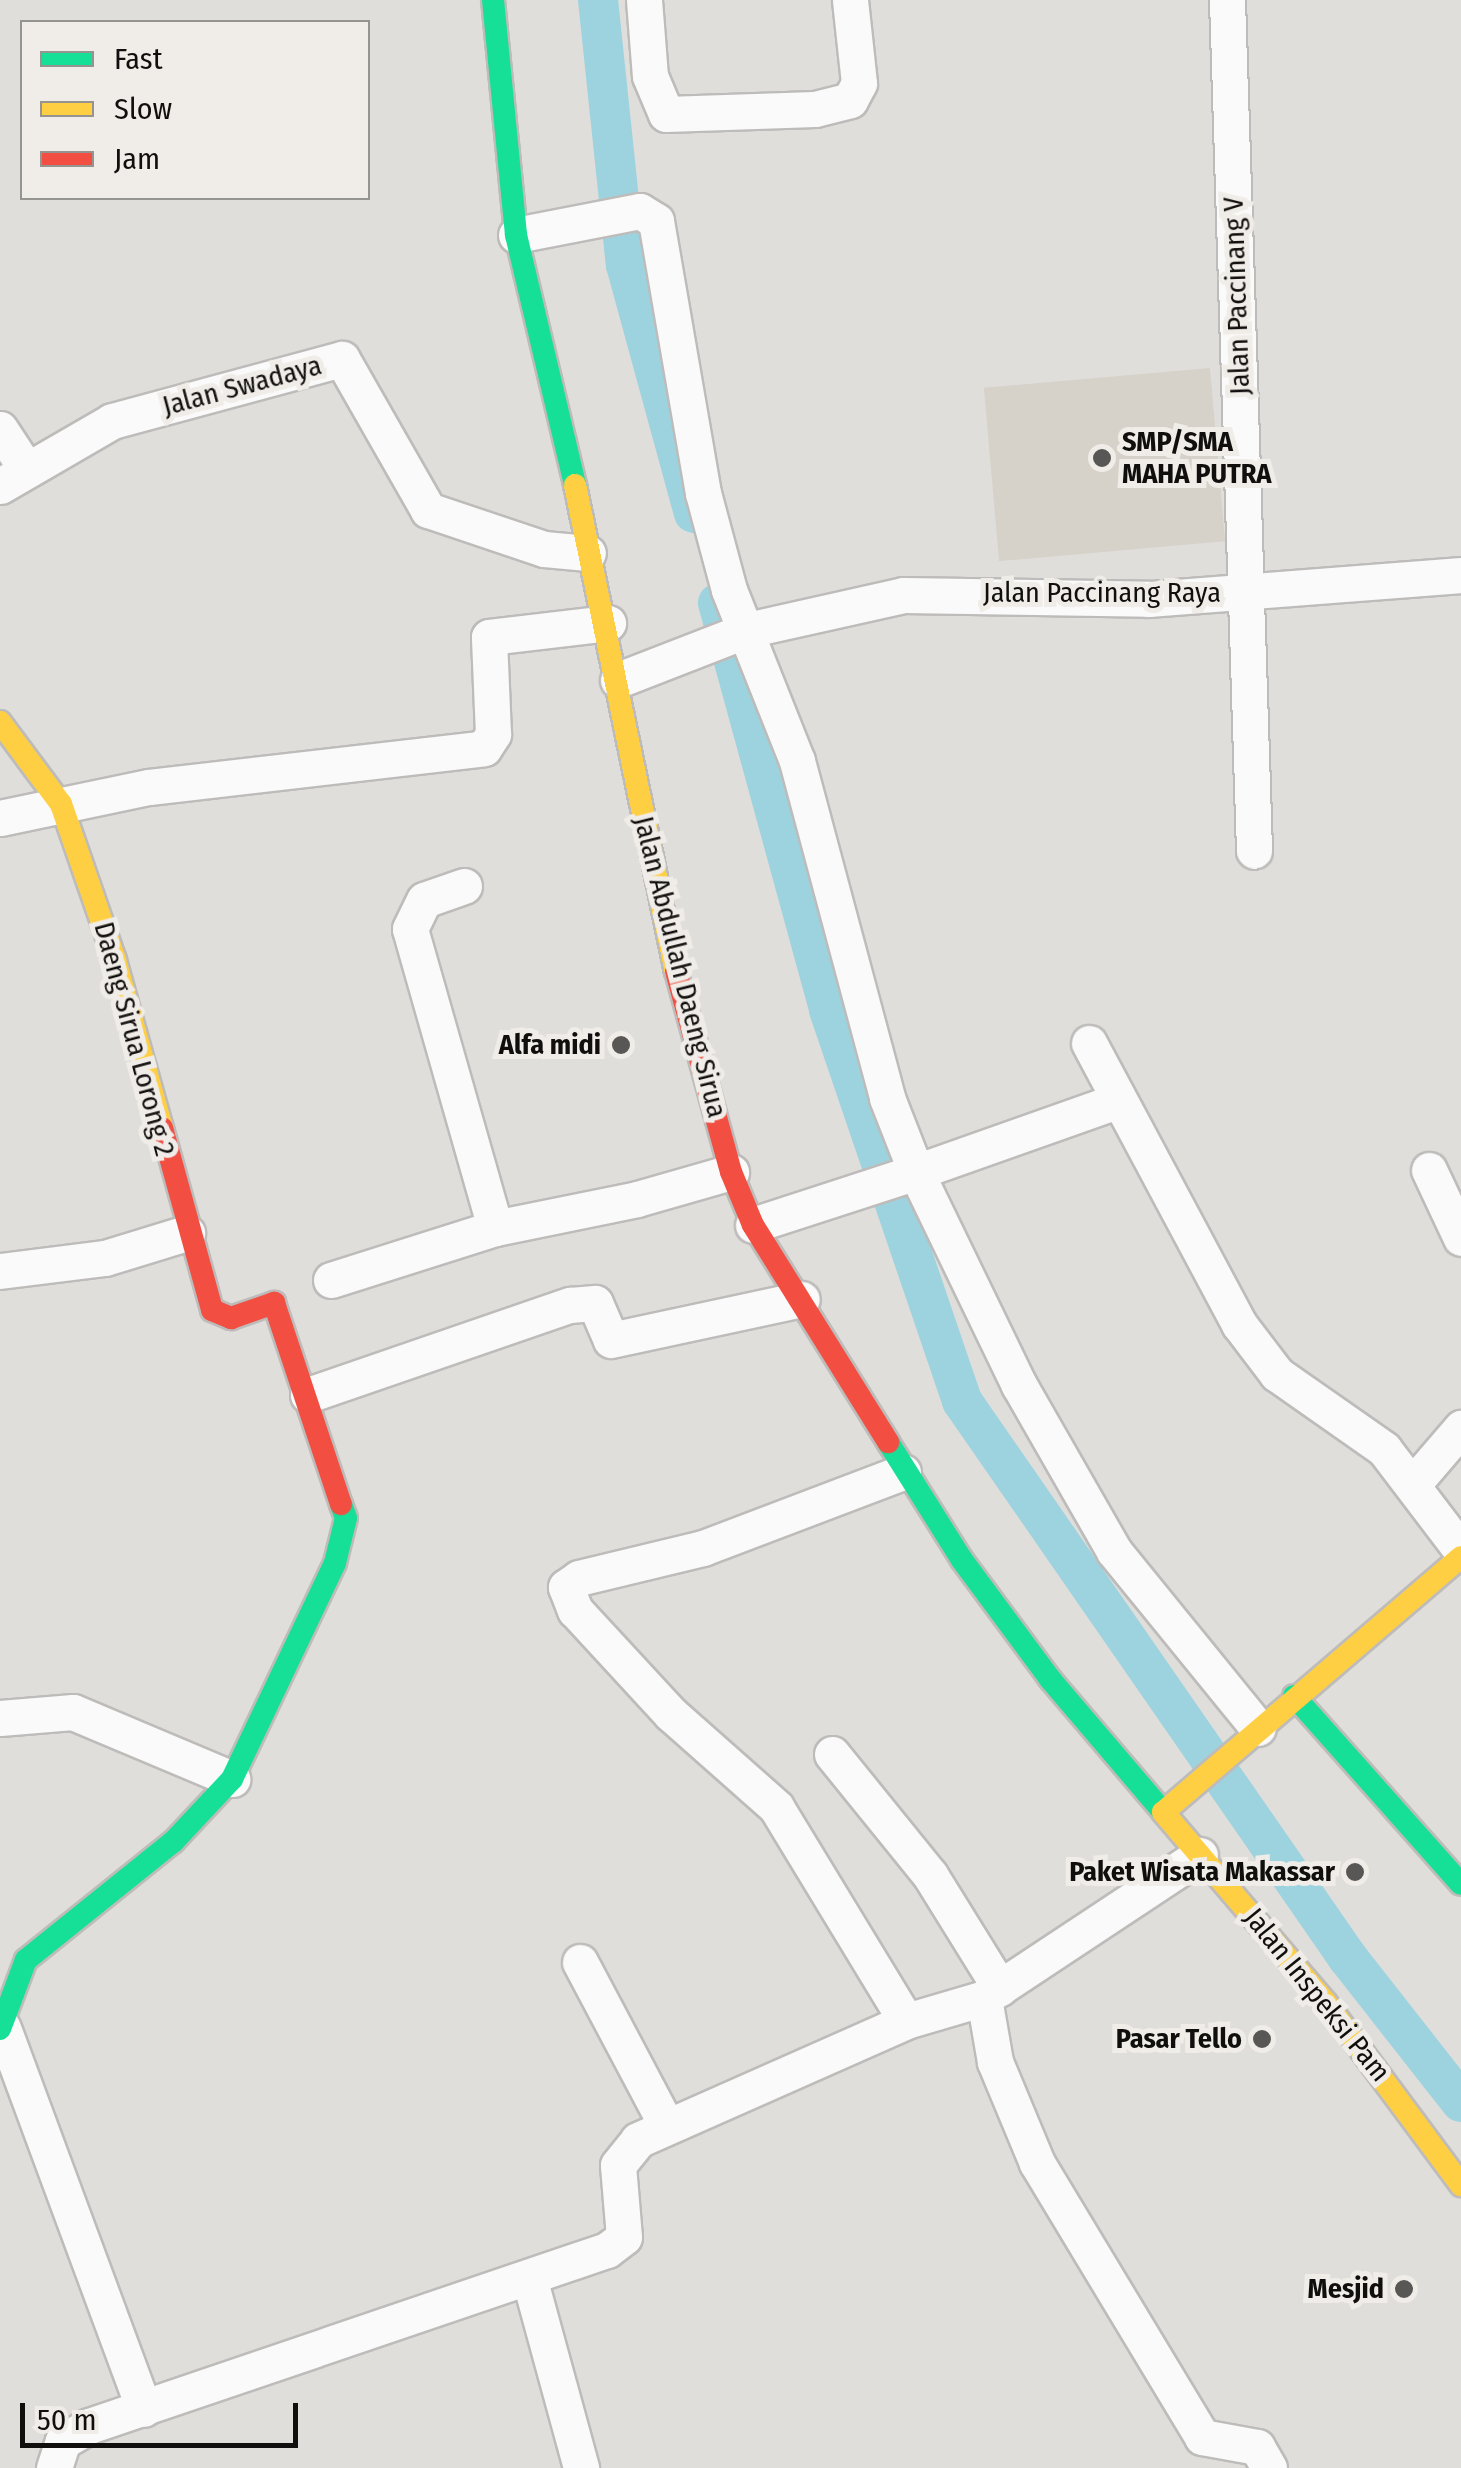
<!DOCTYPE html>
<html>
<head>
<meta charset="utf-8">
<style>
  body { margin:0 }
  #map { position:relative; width:1461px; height:2468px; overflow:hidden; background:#e0dedb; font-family:"Fira Sans Condensed",sans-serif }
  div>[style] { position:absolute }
  .built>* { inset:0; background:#d6d2c9; transform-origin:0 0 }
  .canal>* { height:40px; margin:-20px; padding:0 20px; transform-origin:20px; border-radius:20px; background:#9dd3df }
  .roads { filter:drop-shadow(2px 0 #bebcba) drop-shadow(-2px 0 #bebcba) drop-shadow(0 2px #bebcba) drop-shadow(0 -2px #bebcba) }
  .street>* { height:35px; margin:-17.5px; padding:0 17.5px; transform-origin:17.5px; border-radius:17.5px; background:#fafafa }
  .fast>* { height:22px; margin:-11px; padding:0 11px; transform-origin:11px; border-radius:11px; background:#16e098 }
  .slow>* { height:22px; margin:-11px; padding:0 11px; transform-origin:11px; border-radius:11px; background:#ffcf43 }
  .jam>* { height:22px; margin:-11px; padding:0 11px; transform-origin:11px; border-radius:11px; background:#f24e42 }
  .dots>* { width:28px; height:28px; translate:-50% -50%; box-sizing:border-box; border:5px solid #f0ece7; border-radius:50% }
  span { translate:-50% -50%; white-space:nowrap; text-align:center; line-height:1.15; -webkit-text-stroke:10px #f0ece7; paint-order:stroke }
  .street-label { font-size:28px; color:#100f0d }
  .poi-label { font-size:28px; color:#100f0d; font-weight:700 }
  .left { translate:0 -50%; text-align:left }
  .right { translate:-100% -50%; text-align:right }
  .legend { position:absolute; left:20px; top:20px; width:350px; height:180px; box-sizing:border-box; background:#f0ece7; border:2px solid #969490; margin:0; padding:12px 18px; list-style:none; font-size:30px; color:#100f0d }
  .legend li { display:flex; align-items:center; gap:20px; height:50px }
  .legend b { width:50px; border:2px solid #969490 }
  .scale { position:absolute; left:20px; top:2403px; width:278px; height:45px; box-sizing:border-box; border:5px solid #100f0d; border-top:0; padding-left:12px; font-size:30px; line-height:35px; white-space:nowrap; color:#100f0d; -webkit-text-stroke:8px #f0ece7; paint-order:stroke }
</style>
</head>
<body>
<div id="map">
  <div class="built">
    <div style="left:1210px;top:368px;width:174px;height:227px;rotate:85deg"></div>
  </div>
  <div class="canal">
    <div style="left:598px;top:0;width:266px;rotate:84deg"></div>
    <div style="left:626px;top:265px;width:257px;rotate:74.7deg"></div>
    <div style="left:718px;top:603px;width:422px;rotate:74.7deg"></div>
    <div style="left:829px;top:1010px;width:413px;rotate:71.2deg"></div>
    <div style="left:962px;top:1401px;width:678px;rotate:55.28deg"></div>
    <div style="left:1348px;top:1958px;width:183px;rotate:51.9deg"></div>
  </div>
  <div class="roads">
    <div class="street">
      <div style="left:644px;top:0;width:76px;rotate:85.5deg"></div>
      <div style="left:650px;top:76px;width:41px;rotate:67.2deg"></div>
      <div style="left:666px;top:114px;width:149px;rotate:-1.9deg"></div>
      <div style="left:815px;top:109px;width:36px;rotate:-14deg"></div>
      <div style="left:850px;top:100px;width:19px;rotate:-62deg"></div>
      <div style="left:859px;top:83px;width:83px;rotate:-96.2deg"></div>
      <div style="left:1227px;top:0;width:851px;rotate:88.18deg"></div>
      <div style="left:516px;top:235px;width:126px;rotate:-11deg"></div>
      <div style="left:640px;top:211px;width:19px;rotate:32deg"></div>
      <div style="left:656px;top:221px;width:276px;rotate:80.2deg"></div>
      <div style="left:703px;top:493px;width:100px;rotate:75deg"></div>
      <div style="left:729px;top:590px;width:184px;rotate:68.3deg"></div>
      <div style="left:797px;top:761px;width:349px;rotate:75deg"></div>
      <div style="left:887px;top:1098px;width:79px;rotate:68.6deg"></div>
      <div style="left:916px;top:1172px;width:213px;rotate:-19.5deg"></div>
      <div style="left:0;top:429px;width:45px;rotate:56.7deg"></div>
      <div style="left:0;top:486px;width:129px;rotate:-30.1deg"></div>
      <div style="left:112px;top:421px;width:238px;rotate:-15.1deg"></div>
      <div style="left:342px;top:359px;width:174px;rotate:60.3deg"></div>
      <div style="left:428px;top:510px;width:122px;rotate:18.6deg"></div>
      <div style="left:544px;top:549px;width:44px;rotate:5.2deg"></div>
      <div style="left:618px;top:680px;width:138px;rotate:-21.2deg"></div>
      <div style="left:747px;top:630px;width:160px;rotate:-12.6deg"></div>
      <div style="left:903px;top:595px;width:246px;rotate:0.9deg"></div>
      <div style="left:1149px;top:599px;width:313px;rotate:-4.4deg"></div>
      <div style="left:0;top:818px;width:152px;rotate:-11.8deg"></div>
      <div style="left:149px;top:787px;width:337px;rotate:-6.6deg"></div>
      <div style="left:484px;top:748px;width:17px;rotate:-57deg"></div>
      <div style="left:493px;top:734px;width:97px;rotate:-92.4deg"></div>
      <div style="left:489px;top:637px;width:120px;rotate:-6.7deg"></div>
      <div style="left:464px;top:886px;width:42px;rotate:160.7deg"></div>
      <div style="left:424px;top:900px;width:32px;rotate:116deg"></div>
      <div style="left:410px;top:929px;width:311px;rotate:74.1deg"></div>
      <div style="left:1089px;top:1043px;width:319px;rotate:61.9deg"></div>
      <div style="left:1239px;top:1324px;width:63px;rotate:52.8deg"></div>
      <div style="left:1277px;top:1374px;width:131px;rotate:35deg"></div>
      <div style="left:1384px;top:1449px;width:127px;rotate:52.7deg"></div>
      <div style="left:1429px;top:1170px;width:75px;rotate:64.8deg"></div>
      <div style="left:753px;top:1225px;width:171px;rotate:-18deg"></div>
      <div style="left:916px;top:1172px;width:237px;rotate:64.2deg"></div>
      <div style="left:1019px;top:1385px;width:191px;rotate:60.2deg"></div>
      <div style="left:1114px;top:1551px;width:228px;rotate:50.9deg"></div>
      <div style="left:0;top:1271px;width:106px;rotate:-7.1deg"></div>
      <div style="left:105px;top:1258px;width:86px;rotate:-17deg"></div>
      <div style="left:331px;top:1280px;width:172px;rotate:-17.6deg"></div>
      <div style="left:495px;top:1228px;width:145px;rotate:-11.5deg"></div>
      <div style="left:637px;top:1199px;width:98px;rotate:-16deg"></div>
      <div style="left:308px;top:1395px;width:277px;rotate:-19deg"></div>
      <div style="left:570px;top:1305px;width:25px;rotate:-5deg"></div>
      <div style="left:595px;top:1303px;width:40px;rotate:66.6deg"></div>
      <div style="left:611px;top:1340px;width:195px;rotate:-12.1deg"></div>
      <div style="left:903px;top:1472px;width:214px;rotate:159.2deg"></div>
      <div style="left:703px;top:1548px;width:128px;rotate:166.4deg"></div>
      <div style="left:579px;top:1578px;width:16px;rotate:145deg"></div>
      <div style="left:566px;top:1587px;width:25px;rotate:69deg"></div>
      <div style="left:575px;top:1610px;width:142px;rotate:47.3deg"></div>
      <div style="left:671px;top:1714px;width:140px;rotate:41.5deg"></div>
      <div style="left:776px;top:1807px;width:250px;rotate:58.7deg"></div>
      <div style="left:1413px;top:1484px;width:74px;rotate:-49.4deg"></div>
      <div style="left:0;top:1718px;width:73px;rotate:-4.7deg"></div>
      <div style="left:73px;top:1712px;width:173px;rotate:22.8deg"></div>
      <div style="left:832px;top:1754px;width:156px;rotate:51deg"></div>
      <div style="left:930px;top:1875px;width:133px;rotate:58.2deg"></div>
      <div style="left:580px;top:1962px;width:186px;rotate:62.1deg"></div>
      <div style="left:984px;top:1998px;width:65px;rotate:80.2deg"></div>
      <div style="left:995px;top:2062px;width:109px;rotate:67.4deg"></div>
      <div style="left:1037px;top:2163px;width:320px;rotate:58.9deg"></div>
      <div style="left:1202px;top:2437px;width:56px;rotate:10.3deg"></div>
      <div style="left:1257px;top:2447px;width:24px;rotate:60deg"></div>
      <div style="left:3px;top:2028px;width:406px;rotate:69.7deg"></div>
      <div style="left:530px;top:2281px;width:194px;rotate:74.7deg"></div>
      <div style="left:54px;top:2468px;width:28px;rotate:-72deg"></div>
      <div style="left:63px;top:2441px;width:30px;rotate:-30deg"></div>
      <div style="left:89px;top:2426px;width:547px;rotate:-18.77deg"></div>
      <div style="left:607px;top:2250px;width:21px;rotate:-37deg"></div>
      <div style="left:624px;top:2237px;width:72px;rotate:-94.8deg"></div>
      <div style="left:618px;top:2165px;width:32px;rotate:-51deg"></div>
      <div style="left:638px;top:2140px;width:293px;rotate:-23.9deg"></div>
      <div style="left:906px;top:2021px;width:81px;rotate:-16.4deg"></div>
      <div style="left:984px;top:1998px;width:259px;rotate:-33.5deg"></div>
    </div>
    <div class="fast">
      <div style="left:493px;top:0;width:236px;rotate:84.4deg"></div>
      <div style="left:516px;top:235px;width:257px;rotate:76.7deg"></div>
      <div style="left:888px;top:1442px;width:139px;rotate:57.9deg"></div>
      <div style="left:962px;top:1560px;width:148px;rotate:53.5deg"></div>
      <div style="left:1050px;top:1679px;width:175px;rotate:49.6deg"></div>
      <div style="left:1294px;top:1696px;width:251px;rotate:48.4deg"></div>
      <div style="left:0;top:2029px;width:74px;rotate:-69.4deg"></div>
      <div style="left:26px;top:1960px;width:189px;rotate:-38.8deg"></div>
      <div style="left:173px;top:1842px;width:86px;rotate:-46.9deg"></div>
      <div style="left:232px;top:1779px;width:239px;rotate:-64.5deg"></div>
      <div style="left:335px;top:1563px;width:46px;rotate:-76.3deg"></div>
      <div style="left:346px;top:1518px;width:15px;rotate:-110deg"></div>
    </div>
    <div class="slow">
      <div style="left:575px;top:485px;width:496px;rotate:78.3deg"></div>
      <div style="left:0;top:722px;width:102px;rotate:53.4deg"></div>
      <div style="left:61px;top:804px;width:165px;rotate:70.9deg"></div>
      <div style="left:115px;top:960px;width:174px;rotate:74.4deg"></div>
      <div style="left:1461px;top:1557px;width:392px;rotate:139.4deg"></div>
      <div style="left:1163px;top:1812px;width:251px;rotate:49.5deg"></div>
      <div style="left:1326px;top:2003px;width:227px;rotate:53.4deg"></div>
    </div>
    <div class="jam">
      <div style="left:676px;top:971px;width:208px;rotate:74.7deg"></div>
      <div style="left:731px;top:1172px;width:57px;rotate:67.5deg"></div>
      <div style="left:753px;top:1225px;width:256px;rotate:58.1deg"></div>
      <div style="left:162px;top:1128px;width:189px;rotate:74.6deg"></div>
      <div style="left:212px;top:1310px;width:21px;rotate:23deg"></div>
      <div style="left:231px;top:1318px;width:46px;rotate:-19.2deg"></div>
      <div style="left:274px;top:1303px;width:212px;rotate:71.6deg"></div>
    </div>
  </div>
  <div class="dots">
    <div style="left:1102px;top:458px;background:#595755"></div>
    <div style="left:621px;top:1045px;background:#595755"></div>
    <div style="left:1355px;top:1872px;background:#595755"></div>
    <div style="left:1262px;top:2039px;background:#595755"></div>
    <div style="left:1404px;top:2289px;background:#595755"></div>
  </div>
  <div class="street-label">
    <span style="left:1237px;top:296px;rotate:-92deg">Jalan Paccinang V</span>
    <span style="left:242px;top:386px;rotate:-15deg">Jalan Swadaya</span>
    <span style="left:1102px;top:593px">Jalan Paccinang Raya</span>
    <span style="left:680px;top:967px;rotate:76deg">Jalan Abdullah Daeng Sirua</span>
    <span style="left:134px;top:1039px;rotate:75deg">Daeng Sirua Lorong 2</span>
    <span style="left:1317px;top:1995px;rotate:51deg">Jalan Inspeksi Pam</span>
  </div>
  <div class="poi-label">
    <span class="left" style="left:1122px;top:458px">SMP/SMA<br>MAHA PUTRA</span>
    <span class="right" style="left:601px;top:1045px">Alfa midi</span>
    <span class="right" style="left:1335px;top:1872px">Paket Wisata Makassar</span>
    <span class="right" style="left:1242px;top:2039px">Pasar Tello</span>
    <span class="right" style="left:1384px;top:2289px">Mesjid</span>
  </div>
  <ul class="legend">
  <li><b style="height:12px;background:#16e098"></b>Fast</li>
  <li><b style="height:12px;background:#ffcf43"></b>Slow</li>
  <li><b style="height:12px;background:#f24e42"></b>Jam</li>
  </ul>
  <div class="scale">50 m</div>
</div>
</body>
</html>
